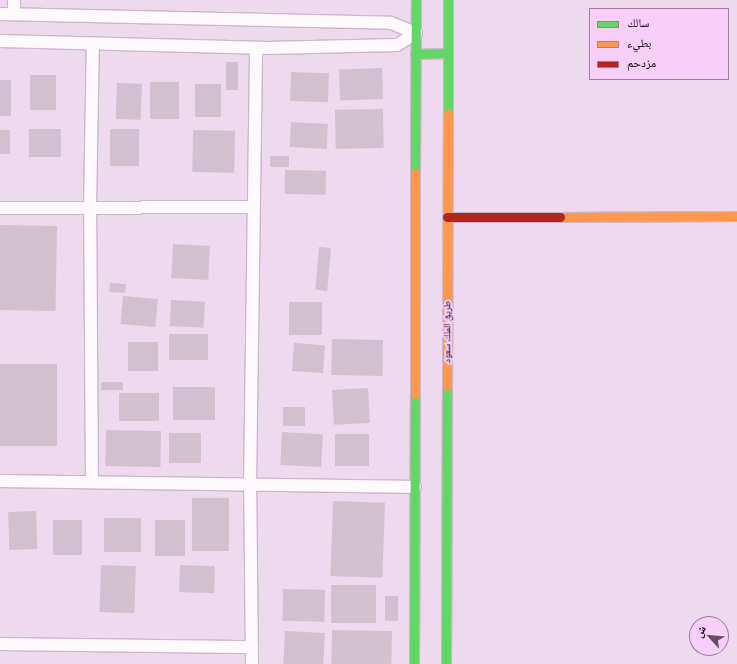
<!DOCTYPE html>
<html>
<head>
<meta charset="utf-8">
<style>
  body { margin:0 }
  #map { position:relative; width:737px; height:664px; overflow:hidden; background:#efd9ef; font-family:Literata,"Noto Naskh Arabic",serif }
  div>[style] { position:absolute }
  .building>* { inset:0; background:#d3c0cf; transform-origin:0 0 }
  .roads { filter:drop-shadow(1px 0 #c9b8ca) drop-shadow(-1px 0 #c9b8ca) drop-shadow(0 1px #c9b8ca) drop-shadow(0 -1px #c9b8ca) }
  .street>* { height:12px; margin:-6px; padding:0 6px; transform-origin:6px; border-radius:6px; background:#fdf9fd }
  .fast>* { height:9px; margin:-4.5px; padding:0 4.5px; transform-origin:4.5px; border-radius:4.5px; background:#63d668 }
  .slow>* { height:9px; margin:-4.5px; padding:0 4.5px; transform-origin:4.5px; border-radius:4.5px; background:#ff974d }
  .jam>* { height:9px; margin:-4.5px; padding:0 4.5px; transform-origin:4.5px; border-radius:4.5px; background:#b3261e }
  span { translate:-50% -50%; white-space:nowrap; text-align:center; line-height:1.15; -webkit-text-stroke:4px #f8cff9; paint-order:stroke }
  .street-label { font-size:10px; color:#130614 }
  .legend { position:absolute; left:589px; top:8px; width:140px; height:72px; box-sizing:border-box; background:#f8cff9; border:1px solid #9c7f9d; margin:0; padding:5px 7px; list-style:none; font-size:12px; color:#130614 }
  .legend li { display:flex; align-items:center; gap:8px; height:20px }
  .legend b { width:20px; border:1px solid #9c7f9d }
  .north { position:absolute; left:689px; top:616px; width:40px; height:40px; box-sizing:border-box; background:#f8cff9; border:1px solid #9c7f9d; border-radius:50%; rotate:297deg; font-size:11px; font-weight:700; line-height:16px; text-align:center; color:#130614 }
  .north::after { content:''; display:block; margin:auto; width:14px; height:18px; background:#605061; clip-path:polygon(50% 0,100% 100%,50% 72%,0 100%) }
</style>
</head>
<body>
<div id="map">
  <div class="building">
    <div style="left:226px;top:62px;width:12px;height:28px"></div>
    <div style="left:382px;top:68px;width:31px;height:43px;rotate:88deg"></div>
    <div style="left:291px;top:72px;width:38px;height:29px;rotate:2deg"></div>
    <div style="left:30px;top:75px;width:26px;height:35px"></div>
    <div style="left:0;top:80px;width:11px;height:36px"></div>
    <div style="left:150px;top:82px;width:29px;height:37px"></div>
    <div style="left:117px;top:83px;width:25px;height:36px;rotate:2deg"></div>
    <div style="left:195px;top:84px;width:26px;height:33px"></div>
    <div style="left:383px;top:109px;width:39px;height:48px;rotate:89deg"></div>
    <div style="left:291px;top:122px;width:37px;height:25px;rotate:3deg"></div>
    <div style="left:29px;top:129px;width:32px;height:28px"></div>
    <div style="left:110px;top:129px;width:29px;height:37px"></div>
    <div style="left:0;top:130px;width:10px;height:24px"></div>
    <div style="left:193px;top:130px;width:42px;height:42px;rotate:1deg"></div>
    <div style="left:270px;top:156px;width:19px;height:11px"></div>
    <div style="left:285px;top:170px;width:41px;height:24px;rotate:1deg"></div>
    <div style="left:0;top:225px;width:57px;height:85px;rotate:1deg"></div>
    <div style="left:173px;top:244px;width:37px;height:34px;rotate:3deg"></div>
    <div style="left:319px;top:247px;width:12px;height:43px;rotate:5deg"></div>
    <div style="left:110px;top:283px;width:16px;height:9px;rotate:4deg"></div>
    <div style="left:123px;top:296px;width:35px;height:28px;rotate:5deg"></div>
    <div style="left:171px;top:300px;width:34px;height:26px;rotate:3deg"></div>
    <div style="left:289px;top:302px;width:33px;height:33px"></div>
    <div style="left:169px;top:334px;width:39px;height:26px"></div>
    <div style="left:332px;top:339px;width:51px;height:36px;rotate:1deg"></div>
    <div style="left:128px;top:342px;width:30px;height:29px"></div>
    <div style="left:294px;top:343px;width:31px;height:28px;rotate:4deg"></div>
    <div style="left:0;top:364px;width:57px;height:82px"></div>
    <div style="left:101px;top:382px;width:22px;height:8px"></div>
    <div style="left:215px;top:387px;width:33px;height:42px;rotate:90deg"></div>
    <div style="left:368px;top:388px;width:35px;height:36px;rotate:87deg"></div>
    <div style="left:119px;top:393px;width:40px;height:28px"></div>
    <div style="left:283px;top:407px;width:22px;height:19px"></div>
    <div style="left:106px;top:430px;width:55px;height:36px;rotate:1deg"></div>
    <div style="left:282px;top:432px;width:41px;height:33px;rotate:3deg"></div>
    <div style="left:169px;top:433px;width:32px;height:30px"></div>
    <div style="left:335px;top:434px;width:34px;height:32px"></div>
    <div style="left:192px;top:498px;width:37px;height:53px"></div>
    <div style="left:333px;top:501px;width:52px;height:75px;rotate:2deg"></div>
    <div style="left:36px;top:511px;width:38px;height:28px;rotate:88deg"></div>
    <div style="left:104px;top:518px;width:37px;height:34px"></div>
    <div style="left:82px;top:520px;width:35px;height:29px;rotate:90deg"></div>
    <div style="left:155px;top:520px;width:30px;height:36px"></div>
    <div style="left:101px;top:565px;width:35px;height:47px;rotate:2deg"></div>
    <div style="left:180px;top:565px;width:35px;height:27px;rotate:2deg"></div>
    <div style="left:331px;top:585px;width:45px;height:38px"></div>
    <div style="left:283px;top:589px;width:42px;height:32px;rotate:1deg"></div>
    <div style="left:385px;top:596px;width:13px;height:25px"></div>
    <div style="left:332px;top:630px;width:60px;height:34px;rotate:1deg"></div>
    <div style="left:285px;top:631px;width:40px;height:33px;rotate:3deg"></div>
  </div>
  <div class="roads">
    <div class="street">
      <div style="left:0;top:14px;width:391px;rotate:1.3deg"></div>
      <div style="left:391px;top:23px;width:27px;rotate:22deg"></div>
      <div style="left:14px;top:14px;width:14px;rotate:-90deg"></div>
      <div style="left:0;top:41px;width:268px;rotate:1.5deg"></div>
      <div style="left:268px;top:48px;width:129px;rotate:-1.3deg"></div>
      <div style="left:397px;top:45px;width:22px;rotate:-32deg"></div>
      <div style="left:0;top:208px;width:254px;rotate:-0.2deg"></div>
      <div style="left:0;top:481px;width:415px;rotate:0.8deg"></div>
      <div style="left:92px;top:482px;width:274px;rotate:-90.4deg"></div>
      <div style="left:90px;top:208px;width:164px;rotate:-89deg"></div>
      <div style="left:0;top:644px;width:252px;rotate:0.7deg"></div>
      <div style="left:252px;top:664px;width:180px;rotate:-90.6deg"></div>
      <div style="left:250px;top:484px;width:436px;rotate:-89.2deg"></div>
    </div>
    <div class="fast">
      <div style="left:415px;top:54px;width:32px;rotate:-2deg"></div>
      <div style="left:448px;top:114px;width:114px;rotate:-90deg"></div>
      <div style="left:415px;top:173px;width:173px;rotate:-89.7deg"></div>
      <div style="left:414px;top:664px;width:270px;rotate:-89.8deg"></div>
      <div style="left:446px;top:664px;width:278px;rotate:-89.8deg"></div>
    </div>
    <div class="slow">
      <div style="left:560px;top:217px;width:177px;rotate:-0.3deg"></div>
      <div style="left:447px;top:386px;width:272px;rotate:-89.8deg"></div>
      <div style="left:415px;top:394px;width:221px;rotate:-90deg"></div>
    </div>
    <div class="jam">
      <div style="left:447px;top:217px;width:113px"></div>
    </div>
  </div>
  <div class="street-label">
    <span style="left:446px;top:332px;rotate:-90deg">طريق الملك سعود</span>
  </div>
  <ul class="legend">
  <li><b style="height:5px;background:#63d668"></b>سالك</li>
  <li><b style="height:5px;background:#ff974d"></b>بطيء</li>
  <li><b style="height:5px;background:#b3261e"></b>مزدحم</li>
  </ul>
  <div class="north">ش</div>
</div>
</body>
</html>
